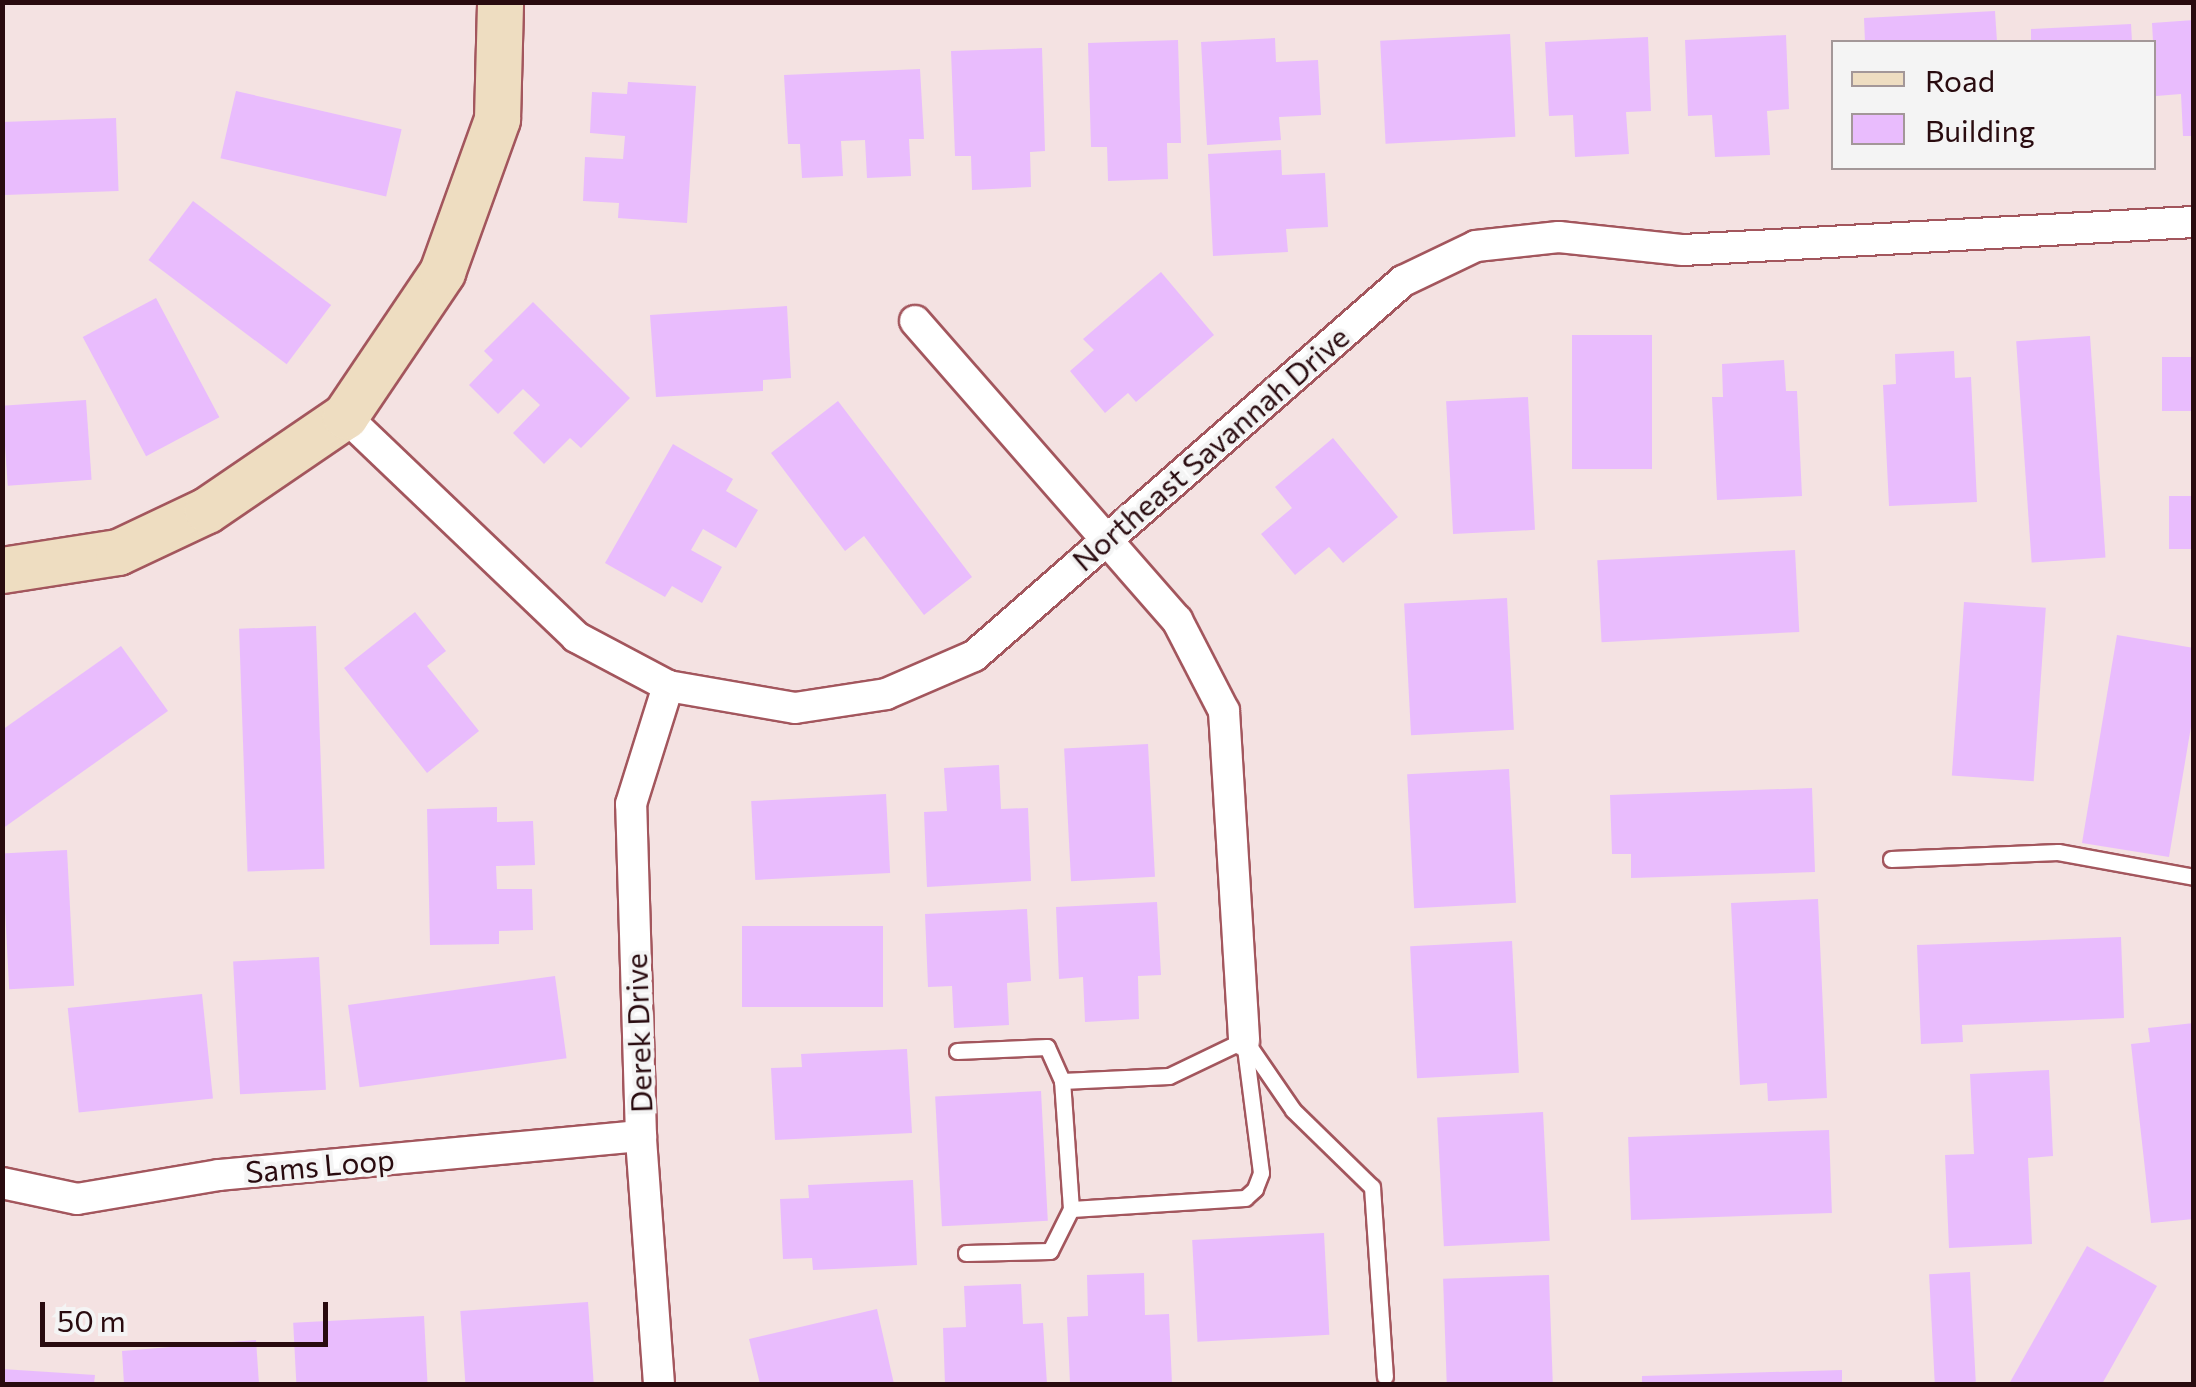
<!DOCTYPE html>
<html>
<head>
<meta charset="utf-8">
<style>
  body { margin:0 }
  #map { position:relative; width:2196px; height:1387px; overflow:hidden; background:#f4e2e2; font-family:Commissioner,sans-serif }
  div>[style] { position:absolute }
  .building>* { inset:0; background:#e9bcfd; transform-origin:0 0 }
  .roads { filter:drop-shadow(2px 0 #a3565d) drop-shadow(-2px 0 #a3565d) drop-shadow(0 2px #a3565d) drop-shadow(0 -2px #a3565d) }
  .lane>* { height:15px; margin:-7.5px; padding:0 7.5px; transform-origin:7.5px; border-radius:7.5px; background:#fff }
  .street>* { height:30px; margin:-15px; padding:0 15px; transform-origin:15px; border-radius:15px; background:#fff }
  .secondary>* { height:45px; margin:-22.5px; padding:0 22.5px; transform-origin:22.5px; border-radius:22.5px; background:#eeddc1 }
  span { translate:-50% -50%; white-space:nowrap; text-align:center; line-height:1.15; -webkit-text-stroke:8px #f4f4f4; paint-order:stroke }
  .street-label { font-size:30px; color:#290b0f }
  .frame { position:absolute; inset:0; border:5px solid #290b0f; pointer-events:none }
  .legend { position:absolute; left:1831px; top:40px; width:325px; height:130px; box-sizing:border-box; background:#f4f4f4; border:2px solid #a39798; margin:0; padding:12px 18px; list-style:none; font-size:30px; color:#290b0f }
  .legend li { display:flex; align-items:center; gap:20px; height:50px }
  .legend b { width:50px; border:2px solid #a39798 }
  .scale { position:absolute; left:40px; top:1302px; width:288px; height:45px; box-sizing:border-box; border:5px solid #290b0f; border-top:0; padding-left:12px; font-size:30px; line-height:35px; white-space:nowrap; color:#290b0f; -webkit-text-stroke:8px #f4f4f4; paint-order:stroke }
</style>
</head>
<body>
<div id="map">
  <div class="building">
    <div style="clip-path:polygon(1995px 11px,1997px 42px,1865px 42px,1864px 18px)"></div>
    <div style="clip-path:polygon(2194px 20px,2194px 136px,2183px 136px,2181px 94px,2156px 96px,2152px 23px)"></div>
    <div style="clip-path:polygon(2131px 24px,2132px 42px,2031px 42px,2031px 29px)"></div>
    <div style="left:1510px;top:34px;width:103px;height:130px;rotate:87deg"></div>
    <div style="clip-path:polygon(1786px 35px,1789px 109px,1767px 111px,1770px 155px,1715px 157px,1712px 115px,1688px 116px,1685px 40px)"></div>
    <div style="clip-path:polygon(1648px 37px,1651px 111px,1626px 112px,1629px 154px,1575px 157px,1573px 115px,1549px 116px,1545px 42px)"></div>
    <div style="clip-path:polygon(1275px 38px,1276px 62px,1318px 60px,1321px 115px,1279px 117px,1281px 140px,1207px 145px,1201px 42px)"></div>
    <div style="clip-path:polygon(1178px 40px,1181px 143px,1167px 143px,1168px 179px,1108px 181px,1107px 147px,1091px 147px,1088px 43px)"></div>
    <div style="clip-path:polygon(1042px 48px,1045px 151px,1030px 152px,1031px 187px,972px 190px,971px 156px,955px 156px,951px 51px)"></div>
    <div style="clip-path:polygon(920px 69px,924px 139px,909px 139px,911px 176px,867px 178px,865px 140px,841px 141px,843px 176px,802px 178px,800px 144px,788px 144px,784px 75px)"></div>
    <div style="clip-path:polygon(628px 82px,696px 86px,687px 223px,618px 218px,619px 203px,583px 201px,585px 157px,623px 159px,625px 136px,590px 133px,592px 92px,627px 94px)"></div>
    <div style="left:236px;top:91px;width:170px;height:69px;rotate:13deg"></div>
    <div style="left:116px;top:118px;width:73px;height:114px;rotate:88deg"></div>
    <div style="clip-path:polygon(1281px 150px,1282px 175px,1325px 173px,1328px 227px,1286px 229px,1288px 252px,1213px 256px,1208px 154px)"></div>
    <div style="left:193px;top:201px;width:173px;height:74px;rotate:37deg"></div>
    <div style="clip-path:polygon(1161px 272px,1214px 335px,1136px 402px,1128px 393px,1105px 413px,1070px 371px,1094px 350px,1083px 339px)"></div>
    <div style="left:156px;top:298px;width:135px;height:83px;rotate:62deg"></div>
    <div style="clip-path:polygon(533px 302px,630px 398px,581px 448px,570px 438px,544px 464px,513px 433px,540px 405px,523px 389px,498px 414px,469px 385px,493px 360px,484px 351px)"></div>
    <div style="clip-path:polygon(787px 306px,791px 378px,763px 380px,763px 391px,656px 397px,650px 315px)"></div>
    <div style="left:1572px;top:335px;width:80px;height:134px"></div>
    <div style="left:2090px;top:336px;width:222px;height:74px;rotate:86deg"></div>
    <div style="clip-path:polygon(1954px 351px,1955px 378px,1971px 377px,1977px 502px,1889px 506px,1883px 385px,1896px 384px,1895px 354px)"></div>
    <div style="left:2194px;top:357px;width:54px;height:32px;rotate:90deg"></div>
    <div style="clip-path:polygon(1784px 360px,1786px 391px,1797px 391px,1802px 496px,1717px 500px,1712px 397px,1723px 397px,1722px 364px)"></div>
    <div style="left:1528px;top:397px;width:133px;height:82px;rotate:87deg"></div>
    <div style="left:86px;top:400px;width:80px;height:84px;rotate:86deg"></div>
    <div style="clip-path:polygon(838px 401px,972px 577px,924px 615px,864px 536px,845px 551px,771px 453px)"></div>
    <div style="clip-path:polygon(1333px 438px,1398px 517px,1343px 563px,1329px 547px,1295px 575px,1261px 534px,1292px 508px,1275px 487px)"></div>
    <div style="clip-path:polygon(673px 444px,733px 479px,726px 491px,758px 510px,736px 548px,703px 529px,691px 550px,722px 567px,702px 603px,672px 586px,665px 597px,605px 563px)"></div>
    <div style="left:2194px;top:496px;width:53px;height:25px;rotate:90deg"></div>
    <div style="left:1795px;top:550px;width:82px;height:198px;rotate:87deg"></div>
    <div style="left:1507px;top:598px;width:132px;height:103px;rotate:87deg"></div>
    <div style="left:1964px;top:602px;width:82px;height:174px;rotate:4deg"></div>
    <div style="clip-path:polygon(415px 612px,446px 651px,427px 666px,479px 731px,427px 773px,344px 668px)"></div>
    <div style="left:316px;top:626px;width:243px;height:77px;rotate:88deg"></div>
    <div style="clip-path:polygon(2117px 635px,2194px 648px,2194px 709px,2169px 857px,2082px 843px)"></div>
    <div style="clip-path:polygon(121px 646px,168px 711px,2px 829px,2px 730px)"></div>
    <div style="left:1148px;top:744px;width:133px;height:84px;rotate:87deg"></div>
    <div style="clip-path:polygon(999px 765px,1001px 809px,1028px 808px,1031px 881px,927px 887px,924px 812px,947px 811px,944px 768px)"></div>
    <div style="left:1509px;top:769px;width:134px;height:102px;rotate:87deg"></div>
    <div style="clip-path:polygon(1812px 788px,1815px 872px,1631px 878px,1631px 854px,1612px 854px,1610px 795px)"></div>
    <div style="left:886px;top:794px;width:79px;height:135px;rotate:87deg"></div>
    <div style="clip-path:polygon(497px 807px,497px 822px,533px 821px,535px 865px,496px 866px,497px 889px,532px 889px,533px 930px,499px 931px,499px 944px,430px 945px,427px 809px)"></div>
    <div style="left:67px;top:850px;width:136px;height:65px;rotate:87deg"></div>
    <div style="clip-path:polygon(1818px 899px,1827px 1098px,1768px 1101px,1767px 1083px,1740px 1085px,1731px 903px)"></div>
    <div style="clip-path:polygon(1157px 902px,1161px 975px,1138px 976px,1139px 1019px,1085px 1022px,1083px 977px,1059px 979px,1056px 907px)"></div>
    <div style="clip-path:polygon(1027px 909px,1031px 981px,1007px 983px,1009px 1025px,954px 1028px,952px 986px,928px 987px,925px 914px)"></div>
    <div style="left:742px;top:926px;width:141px;height:81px"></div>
    <div style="clip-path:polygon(2121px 937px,2124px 1018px,1962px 1025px,1963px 1042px,1921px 1044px,1917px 945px)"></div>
    <div style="left:1512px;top:941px;width:132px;height:102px;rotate:87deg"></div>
    <div style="left:319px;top:957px;width:133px;height:86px;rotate:87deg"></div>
    <div style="left:555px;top:976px;width:83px;height:209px;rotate:82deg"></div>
    <div style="left:202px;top:994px;width:105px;height:135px;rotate:84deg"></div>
    <div style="clip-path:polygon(2194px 1023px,2194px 1219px,2151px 1223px,2131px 1044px,2150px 1042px,2148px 1028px)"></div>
    <div style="clip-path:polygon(907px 1049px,912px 1133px,775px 1140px,771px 1068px,802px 1067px,801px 1054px)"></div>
    <div style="clip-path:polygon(2049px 1070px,2053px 1156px,2028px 1158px,2032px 1244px,1949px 1248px,1945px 1155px,1974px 1154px,1970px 1074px)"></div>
    <div style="left:1041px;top:1091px;width:130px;height:106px;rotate:87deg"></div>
    <div style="left:1543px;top:1112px;width:129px;height:106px;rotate:87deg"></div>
    <div style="left:1829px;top:1130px;width:83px;height:201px;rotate:88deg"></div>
    <div style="clip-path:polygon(913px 1180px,917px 1265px,813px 1270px,812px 1258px,783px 1259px,780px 1199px,809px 1198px,808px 1185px)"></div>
    <div style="left:1324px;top:1233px;width:102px;height:132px;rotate:87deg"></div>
    <div style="clip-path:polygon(2087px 1246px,2157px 1286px,2102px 1384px,2009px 1384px)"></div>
    <div style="left:1970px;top:1272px;width:110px;height:41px;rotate:87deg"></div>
    <div style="clip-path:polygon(1144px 1273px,1145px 1315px,1169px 1314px,1172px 1384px,1070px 1384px,1067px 1317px,1088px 1316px,1087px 1275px)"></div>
    <div style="left:1549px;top:1275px;width:109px;height:106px;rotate:88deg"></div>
    <div style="clip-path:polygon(1021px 1284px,1023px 1324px,1043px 1323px,1047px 1384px,945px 1384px,943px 1328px,966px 1327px,964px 1286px)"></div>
    <div style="left:588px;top:1302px;width:82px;height:128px;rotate:86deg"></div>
    <div style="clip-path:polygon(877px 1309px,894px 1384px,760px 1384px,749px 1339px)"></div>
    <div style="left:424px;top:1316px;width:68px;height:131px;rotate:87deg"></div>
    <div style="clip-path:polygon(256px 1340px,259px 1384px,124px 1384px,122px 1351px)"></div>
    <div style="clip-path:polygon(2px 1369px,95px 1375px,94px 1384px,2px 1384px)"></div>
    <div style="clip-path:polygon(1842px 1370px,1842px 1384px,1642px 1384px,1642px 1376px)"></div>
  </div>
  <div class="roads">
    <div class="lane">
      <div style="left:1891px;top:859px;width:167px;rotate:-2.4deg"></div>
      <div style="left:2058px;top:852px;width:138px;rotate:10.4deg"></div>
      <div style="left:1244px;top:1040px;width:134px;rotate:82.7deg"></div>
      <div style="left:1261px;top:1173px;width:17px;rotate:111deg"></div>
      <div style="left:1255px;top:1189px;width:13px;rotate:138deg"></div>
      <div style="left:1245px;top:1198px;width:174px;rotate:176.4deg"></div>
      <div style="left:1071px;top:1209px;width:128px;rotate:-94deg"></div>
      <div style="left:1062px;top:1081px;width:107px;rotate:-2.7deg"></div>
      <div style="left:1169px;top:1076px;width:83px;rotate:-25.6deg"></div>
      <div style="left:1247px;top:1043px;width:81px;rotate:55.5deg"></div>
      <div style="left:1293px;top:1110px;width:110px;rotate:44.3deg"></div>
      <div style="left:1372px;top:1187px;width:190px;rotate:86.1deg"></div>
      <div style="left:957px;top:1051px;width:90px;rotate:-2.5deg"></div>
      <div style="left:1047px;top:1047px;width:37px;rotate:66deg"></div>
      <div style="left:966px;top:1253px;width:84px;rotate:-1.4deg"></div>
      <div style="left:1050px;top:1251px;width:47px;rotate:-63.4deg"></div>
    </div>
    <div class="street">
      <div style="left:915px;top:321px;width:398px;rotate:48.8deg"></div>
      <div style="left:1177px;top:620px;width:102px;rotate:62.7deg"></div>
      <div style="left:1224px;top:711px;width:330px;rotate:86.5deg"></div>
      <div style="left:345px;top:416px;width:320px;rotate:43.7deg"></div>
      <div style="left:576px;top:637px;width:104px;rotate:28deg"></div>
      <div style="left:668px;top:686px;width:129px;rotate:9.8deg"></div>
      <div style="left:795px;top:708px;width:92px;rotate:-8.7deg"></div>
      <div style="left:886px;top:694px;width:96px;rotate:-23.4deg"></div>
      <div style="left:974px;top:656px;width:570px;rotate:-41.16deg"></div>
      <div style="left:1403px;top:281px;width:81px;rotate:-25.6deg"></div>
      <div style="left:1476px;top:246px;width:83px;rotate:-6.2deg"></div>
      <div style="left:1559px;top:237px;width:125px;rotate:6deg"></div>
      <div style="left:1683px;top:250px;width:512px;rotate:-3.14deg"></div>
      <div style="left:2px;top:1183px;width:77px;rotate:12deg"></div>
      <div style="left:77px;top:1199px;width:144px;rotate:-9.6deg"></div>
      <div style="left:219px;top:1175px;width:424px;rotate:-5.3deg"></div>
      <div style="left:659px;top:1384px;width:249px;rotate:-94.2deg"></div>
      <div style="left:641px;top:1136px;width:332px;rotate:-91.7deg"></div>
      <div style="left:631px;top:804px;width:124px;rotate:-72.6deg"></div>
    </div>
    <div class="secondary">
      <div style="left:2px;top:570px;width:117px;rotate:-8.8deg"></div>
      <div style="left:118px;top:552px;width:98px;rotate:-25.3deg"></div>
      <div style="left:207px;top:510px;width:167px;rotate:-34.3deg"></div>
      <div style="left:345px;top:416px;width:174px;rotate:-56deg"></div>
      <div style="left:442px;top:272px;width:163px;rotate:-70.2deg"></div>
      <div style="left:497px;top:119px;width:117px;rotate:-88.5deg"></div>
    </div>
  </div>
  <div class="street-label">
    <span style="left:1210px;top:448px;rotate:-41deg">Northeast Savannah Drive</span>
    <span style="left:638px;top:1033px;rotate:-92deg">Derek Drive</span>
    <span style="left:320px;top:1165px;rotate:-5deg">Sams Loop</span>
  </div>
  <div class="frame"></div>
  <ul class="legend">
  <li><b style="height:12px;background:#eeddc1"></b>Road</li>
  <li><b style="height:28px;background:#e9bcfd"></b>Building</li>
  </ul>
  <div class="scale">50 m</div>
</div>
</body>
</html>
